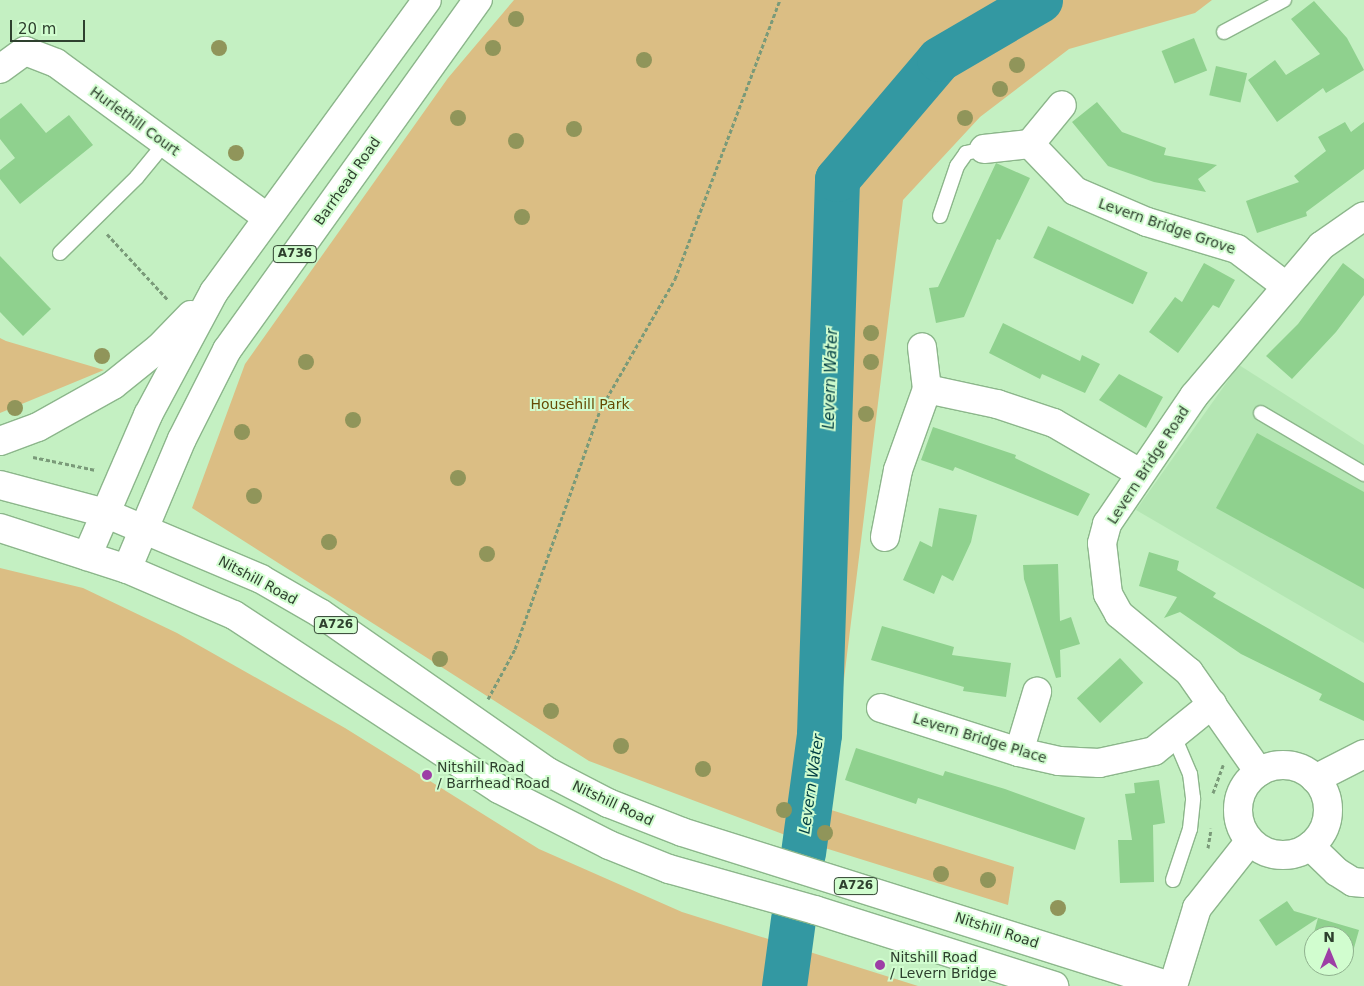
<!DOCTYPE html>
<html>
<head>
<meta charset="utf-8">
<style>
  body { margin:0 }
  #map { position:relative; width:1364px; height:986px; overflow:hidden; background:#c4f0c2; font-family:"DejaVu Sans",sans-serif }
  div>[style] { position:absolute }
  .built>* { inset:0; background:#b4e6b3 }
  .green>* { inset:0; background:#dbbe84 }
  .river>* { height:45px; margin:-22.5px; padding:0 22.5px; transform-origin:22.5px; border-radius:22.5px; background:#3398a2 }
  .building>* { inset:0; background:#8fd18e; transform-origin:0 0 }
  .path>* { height:3px; margin-top:-1.5px; transform-origin:0; background:repeating-linear-gradient(90deg,#7a9a79 0 4px,transparent 0 6.5px) }
  .roads { filter:drop-shadow(1px 0 #8cb68b) drop-shadow(-1px 0 #8cb68b) drop-shadow(0 1px #8cb68b) drop-shadow(0 -1px #8cb68b) }
  .lane>* { height:14px; margin:-7px; padding:0 7px; transform-origin:7px; border-radius:7px; background:#fff }
  .street>* { height:28px; margin:-14px; padding:0 14px; transform-origin:14px; border-radius:14px; background:#fff }
  .street>.ring { margin:-14px; padding:0; box-sizing:content-box; background:none; border:28px solid #fff; border-radius:50% }
  .primary>* { height:28px; margin:-14px; padding:0 14px; transform-origin:14px; border-radius:14px; background:#fff }
  .trees>* { width:16px; height:16px; margin:-8px; border-radius:50%; background:#90955a }
  .dots>* { width:14px; height:14px; translate:-50% -50%; box-sizing:border-box; border:2px solid #d1fdcf; border-radius:50% }
  span { translate:-50% -50%; white-space:nowrap; text-align:center; line-height:1.15; -webkit-text-stroke:4px #d1fdcf; paint-order:stroke }
  .shield-label span { padding:1px 4px; background:#d1fdcf; border:1px solid; border-radius:4px; -webkit-text-stroke-width:0 }
  .shield-label { font-size:12px; color:#2e402e; font-weight:700 }
  .street-label { font-size:14px; color:#2e402e }
  .park-label { font-size:14px; color:#664b04 }
  .poi-label { font-size:14px; color:#2e402e }
  .left { translate:0 -50%; text-align:left }
  .water-label { font-size:15px; color:#003e44; font-style:italic }
  .north { position:absolute; left:1304px; top:926px; width:50px; height:50px; box-sizing:border-box; background:#d1fdcf; border:1px solid #90b18f; border-radius:50%; rotate:0deg; font-size:14px; font-weight:700; line-height:20px; text-align:center; color:#2e402e }
  .north::after { content:''; display:block; margin:auto; width:18px; height:22px; background:#9d3ea6; clip-path:polygon(50% 0,100% 100%,50% 72%,0 100%) }
  .scale { position:absolute; left:10px; top:20px; width:75px; height:22px; box-sizing:border-box; border:2px solid #2e402e; border-top:0; padding-left:6px; font-size:15px; line-height:18px; white-space:nowrap; color:#2e402e; -webkit-text-stroke:4px #d1fdcf; paint-order:stroke }
</style>
</head>
<body>
<div id="map">
  <div class="built">
    <div style="clip-path:polygon(1239px 365px,1364px 445px,1364px 643px,1136px 510px)"></div>
  </div>
  <div class="green">
    <div style="clip-path:polygon(514px 0,1212px 0,1195px 13px,1069px 49px,980px 117px,903px 200px,828px 809px,1014px 867px,1008px 905px,796px 839px,589px 761px,192px 508px,245px 364px,448px 78px)"></div>
    <div style="clip-path:polygon(0 338px,6px 341px,104px 370px,0 413px)"></div>
    <div style="clip-path:polygon(0 568px,83px 588px,177px 633px,345px 728px,539px 849px,682px 912px,918px 986px,0 986px)"></div>
  </div>
  <div class="river">
    <div style="left:803px;top:853px;width:120px;rotate:-82.3deg"></div>
    <div style="left:819px;top:734px;width:555px;rotate:-88.14deg"></div>
    <div style="left:837px;top:179px;width:157px;rotate:-49.6deg"></div>
    <div style="left:939px;top:59px;width:117px;rotate:-30.3deg"></div>
    <div style="left:784px;top:986px;width:68px;rotate:-82.3deg"></div>
  </div>
  <div class="building">
    <div style="clip-path:polygon(1314px 1px,1347px 38px,1364px 70px,1326px 93px,1323px 88px,1277px 122px,1248px 80px,1275px 60px,1286px 75px,1320px 54px,1291px 19px)"></div>
    <div style="left:1194px;top:38px;width:35px;height:35px;rotate:68deg"></div>
    <div style="left:1216px;top:66px;width:32px;height:30px;rotate:13deg"></div>
    <div style="clip-path:polygon(1097px 102px,1122px 132px,1166px 148px,1164px 155px,1217px 165px,1198px 179px,1206px 192px,1154px 182px,1108px 166px,1072px 122px)"></div>
    <div style="clip-path:polygon(21px 103px,46px 133px,69px 115px,93px 145px,20px 204px,0 179px,0 170px,15px 158px,0 139px,0 119px)"></div>
    <div style="clip-path:polygon(1345px 122px,1351px 132px,1364px 122px,1364px 169px,1306px 212px,1307px 216px,1257px 233px,1246px 201px,1299px 182px,1294px 176px,1326px 151px,1318px 137px)"></div>
    <div style="clip-path:polygon(996px 163px,1030px 178px,1000px 240px,997px 239px,964px 317px,936px 323px,929px 288px,938px 287px)"></div>
    <div style="left:1048px;top:226px;width:110px;height:35px;rotate:25deg"></div>
    <div style="clip-path:polygon(0 256px,51px 309px,23px 336px,0 312px)"></div>
    <div style="clip-path:polygon(1204px 263px,1235px 280px,1219px 308px,1213px 305px,1178px 353px,1149px 332px,1175px 297px,1182px 302px)"></div>
    <div style="clip-path:polygon(1343px 263px,1364px 279px,1364px 295px,1336px 332px,1292px 379px,1266px 356px,1298px 324px)"></div>
    <div style="clip-path:polygon(1003px 323px,1080px 361px,1082px 355px,1100px 364px,1085px 393px,1042px 374px,1040px 379px,989px 353px)"></div>
    <div style="clip-path:polygon(1119px 374px,1163px 397px,1146px 428px,1099px 400px)"></div>
    <div style="clip-path:polygon(933px 427px,1016px 455px,1015px 458px,1090px 494px,1078px 516px,955px 467px,953px 471px,921px 460px)"></div>
    <div style="clip-path:polygon(1257px 433px,1364px 492px,1364px 589px,1216px 508px)"></div>
    <div style="clip-path:polygon(939px 508px,977px 515px,971px 542px,953px 581px,942px 575px,934px 594px,903px 580px,920px 541px,932px 547px)"></div>
    <div style="clip-path:polygon(1149px 552px,1179px 561px,1177px 570px,1216px 593px,1213px 597px,1364px 683px,1364px 721px,1319px 700px,1322px 694px,1241px 654px,1180px 612px,1164px 618px,1177px 597px,1139px 586px)"></div>
    <div style="clip-path:polygon(1058px 564px,1060px 621px,1071px 617px,1080px 644px,1060px 650px,1061px 677px,1056px 678px,1024px 579px,1023px 565px)"></div>
    <div style="clip-path:polygon(882px 626px,954px 647px,952px 655px,1011px 663px,1006px 697px,963px 691px,964px 687px,871px 660px)"></div>
    <div style="left:1120px;top:658px;width:34px;height:59px;rotate:47deg"></div>
    <div style="clip-path:polygon(856px 748px,943px 776px,945px 771px,1005px 789px,1085px 818px,1075px 850px,918px 798px,916px 804px,845px 780px)"></div>
    <div style="clip-path:polygon(1159px 780px,1165px 823px,1153px 825px,1154px 882px,1120px 883px,1118px 840px,1132px 840px,1125px 794px,1135px 793px,1134px 783px)"></div>
    <div style="clip-path:polygon(1287px 901px,1294px 911px,1318px 918px,1276px 946px,1259px 920px)"></div>
    <div style="clip-path:polygon(1318px 918px,1359px 930px,1349px 966px,1344px 964px,1344px 936px,1314px 936px,1314px 956px,1308px 954px)"></div>
  </div>
  <div class="path">
    <div style="left:107px;top:234px;width:91px;rotate:47.2deg"></div>
    <div style="left:33px;top:457px;width:64px;rotate:11.7deg"></div>
    <div style="left:488px;top:699px;width:57px;rotate:-61.6deg"></div>
    <div style="left:515px;top:649px;width:254px;rotate:-70.4deg"></div>
    <div style="left:600px;top:410px;width:151px;rotate:-60.2deg"></div>
    <div style="left:675px;top:279px;width:298px;rotate:-69.4deg"></div>
    <div style="left:1213px;top:793px;width:30px;rotate:-70deg"></div>
    <div style="left:1208px;top:848px;width:20px;rotate:-81deg"></div>
  </div>
  <div class="roads">
    <div class="lane">
      <div style="left:1224px;top:32px;width:68px;rotate:-28.1deg"></div>
      <div style="left:940px;top:216px;width:53px;rotate:-71.2deg"></div>
      <div style="left:957px;top:166px;width:16px;rotate:-55deg"></div>
      <div style="left:966px;top:153px;width:18px;rotate:-13deg"></div>
      <div style="left:60px;top:253px;width:108px;rotate:-44.6deg"></div>
      <div style="left:137px;top:177px;width:44px;rotate:-50.5deg"></div>
      <div style="left:1261px;top:413px;width:120px;rotate:30.6deg"></div>
      <div style="left:1173px;top:880px;width:54px;rotate:-71.6deg"></div>
      <div style="left:1190px;top:829px;width:31px;rotate:-84deg"></div>
      <div style="left:1193px;top:798px;width:24px;rotate:-97deg"></div>
      <div style="left:1190px;top:774px;width:43px;rotate:-113deg"></div>
    </div>
    <div class="street">
      <div style="left:0;top:69px;width:31px;rotate:-36deg"></div>
      <div style="left:25px;top:51px;width:33px;rotate:21deg"></div>
      <div style="left:56px;top:63px;width:259px;rotate:36.2deg"></div>
      <div style="left:1030px;top:144px;width:65px;rotate:46.2deg"></div>
      <div style="left:1075px;top:191px;width:78px;rotate:23.3deg"></div>
      <div style="left:1147px;top:222px;width:94px;rotate:16.7deg"></div>
      <div style="left:1237px;top:249px;width:61px;rotate:37.1deg"></div>
      <div style="left:984px;top:149px;width:46px;rotate:-6.2deg"></div>
      <div style="left:1030px;top:144px;width:50px;rotate:-50.6deg"></div>
      <div style="left:927px;top:389px;width:72px;rotate:12.1deg"></div>
      <div style="left:997px;top:404px;width:60px;rotate:18.4deg"></div>
      <div style="left:1054px;top:423px;width:99px;rotate:30.2deg"></div>
      <div style="left:885px;top:537px;width:68px;rotate:-79deg"></div>
      <div style="left:898px;top:470px;width:86px;rotate:-70.3deg"></div>
      <div style="left:927px;top:389px;width:42px;rotate:-96.8deg"></div>
      <div style="left:881px;top:708px;width:145px;rotate:17.7deg"></div>
      <div style="left:1019px;top:752px;width:41px;rotate:12.7deg"></div>
      <div style="left:1059px;top:761px;width:40px;rotate:2.9deg"></div>
      <div style="left:1099px;top:763px;width:56px;rotate:-12.3deg"></div>
      <div style="left:1154px;top:751px;width:75px;rotate:-39deg"></div>
      <div style="left:1019px;top:752px;width:63px;rotate:-73.3deg"></div>
      <div class="ring" style="left:1238px;top:765px;width:62px;height:62px"></div>
      <div style="left:1259px;top:772px;width:122px;rotate:-125deg"></div>
      <div style="left:1189px;top:672px;width:91px;rotate:-140.4deg"></div>
      <div style="left:1119px;top:614px;width:23px;rotate:-119deg"></div>
      <div style="left:1108px;top:594px;width:51px;rotate:-96.7deg"></div>
      <div style="left:1102px;top:543px;width:20px;rotate:-75deg"></div>
      <div style="left:1107px;top:524px;width:155px;rotate:-55.8deg"></div>
      <div style="left:1194px;top:396px;width:197px;rotate:-49.7deg"></div>
      <div style="left:1321px;top:246px;width:52px;rotate:-34.9deg"></div>
      <div style="left:1315px;top:779px;width:55px;rotate:-27deg"></div>
      <div style="left:1310px;top:846px;width:37px;rotate:44deg"></div>
      <div style="left:1337px;top:872px;width:19px;rotate:32deg"></div>
      <div style="left:1353px;top:882px;width:11px;rotate:5deg"></div>
      <div style="left:1173px;top:986px;width:82px;rotate:-72.9deg"></div>
      <div style="left:1197px;top:908px;width:85px;rotate:-51.7deg"></div>
    </div>
    <div class="primary">
      <div style="left:0;top:441px;width:40px;rotate:-20.2deg"></div>
      <div style="left:38px;top:427px;width:86px;rotate:-29.2deg"></div>
      <div style="left:113px;top:385px;width:59px;rotate:-38.8deg"></div>
      <div style="left:159px;top:348px;width:46px;rotate:-45.9deg"></div>
      <div style="left:0;top:485px;width:109px;rotate:14.9deg"></div>
      <div style="left:105px;top:513px;width:169px;rotate:22.9deg"></div>
      <div style="left:261px;top:579px;width:68px;rotate:30deg"></div>
      <div style="left:320px;top:613px;width:278px;rotate:34.9deg"></div>
      <div style="left:548px;top:772px;width:68px;rotate:27.3deg"></div>
      <div style="left:608px;top:803px;width:79px;rotate:21.4deg"></div>
      <div style="left:682px;top:832px;width:512px;rotate:17.51deg"></div>
      <div style="left:0;top:528px;width:133px;rotate:17.9deg"></div>
      <div style="left:127px;top:569px;width:116px;rotate:23.3deg"></div>
      <div style="left:234px;top:615px;width:317px;rotate:33.3deg"></div>
      <div style="left:499px;top:789px;width:123px;rotate:27deg"></div>
      <div style="left:609px;top:845px;width:65px;rotate:21.8deg"></div>
      <div style="left:669px;top:869px;width:152px;rotate:15.7deg"></div>
      <div style="left:815px;top:910px;width:251px;rotate:17.6deg"></div>
      <div style="left:87px;top:556px;width:154px;rotate:-66.6deg"></div>
      <div style="left:148px;top:415px;width:140px;rotate:-61.8deg"></div>
      <div style="left:214px;top:292px;width:361px;rotate:-53.9deg"></div>
      <div style="left:127px;top:569px;width:141px;rotate:-67.1deg"></div>
      <div style="left:182px;top:439px;width:100px;rotate:-63.2deg"></div>
      <div style="left:227px;top:350px;width:431px;rotate:-54.4deg"></div>
    </div>
  </div>
  <div class="trees">
    <div style="left:516px;top:19px"></div>
    <div style="left:219px;top:48px"></div>
    <div style="left:493px;top:48px"></div>
    <div style="left:644px;top:60px"></div>
    <div style="left:1017px;top:65px"></div>
    <div style="left:1000px;top:89px"></div>
    <div style="left:458px;top:118px"></div>
    <div style="left:965px;top:118px"></div>
    <div style="left:574px;top:129px"></div>
    <div style="left:516px;top:141px"></div>
    <div style="left:236px;top:153px"></div>
    <div style="left:522px;top:217px"></div>
    <div style="left:871px;top:333px"></div>
    <div style="left:102px;top:356px"></div>
    <div style="left:306px;top:362px"></div>
    <div style="left:871px;top:362px"></div>
    <div style="left:15px;top:408px"></div>
    <div style="left:866px;top:414px"></div>
    <div style="left:353px;top:420px"></div>
    <div style="left:242px;top:432px"></div>
    <div style="left:458px;top:478px"></div>
    <div style="left:254px;top:496px"></div>
    <div style="left:329px;top:542px"></div>
    <div style="left:487px;top:554px"></div>
    <div style="left:440px;top:659px"></div>
    <div style="left:551px;top:711px"></div>
    <div style="left:621px;top:746px"></div>
    <div style="left:703px;top:769px"></div>
    <div style="left:784px;top:810px"></div>
    <div style="left:825px;top:833px"></div>
    <div style="left:941px;top:874px"></div>
    <div style="left:988px;top:880px"></div>
    <div style="left:1058px;top:908px"></div>
  </div>
  <div class="dots">
    <div style="left:427px;top:775px;background:#9d3ea6"></div>
    <div style="left:880px;top:965px;background:#9d3ea6"></div>
  </div>
  <div class="shield-label">
    <span style="left:295px;top:254px">A736</span>
    <span style="left:336px;top:625px">A726</span>
    <span style="left:856px;top:886px">A726</span>
  </div>
  <div class="street-label">
    <span style="left:135px;top:121px;rotate:36deg">Hurlethill Court</span>
    <span style="left:347px;top:181px;rotate:-55deg">Barrhead Road</span>
    <span style="left:1167px;top:226px;rotate:19deg">Levern Bridge Grove</span>
    <span style="left:1148px;top:465px;rotate:-57deg">Levern Bridge Road</span>
    <span style="left:258px;top:580px;rotate:28deg">Nitshill Road</span>
    <span style="left:980px;top:738px;rotate:17deg">Levern Bridge Place</span>
    <span style="left:613px;top:803px;rotate:25deg">Nitshill Road</span>
    <span style="left:997px;top:930px;rotate:18deg">Nitshill Road</span>
  </div>
  <div class="park-label">
    <span style="left:580px;top:404px">Househill Park</span>
  </div>
  <div class="poi-label">
    <span class="left" style="left:437px;top:775px">Nitshill Road<br>/ Barrhead Road</span>
    <span class="left" style="left:890px;top:965px">Nitshill Road<br>/ Levern Bridge</span>
  </div>
  <div class="water-label">
    <span style="left:831px;top:379px;rotate:-88deg">Levern Water</span>
    <span style="left:812px;top:784px;rotate:-82deg">Levern Water</span>
  </div>
  <div class="north">N</div>
  <div class="scale">20 m</div>
</div>
</body>
</html>
